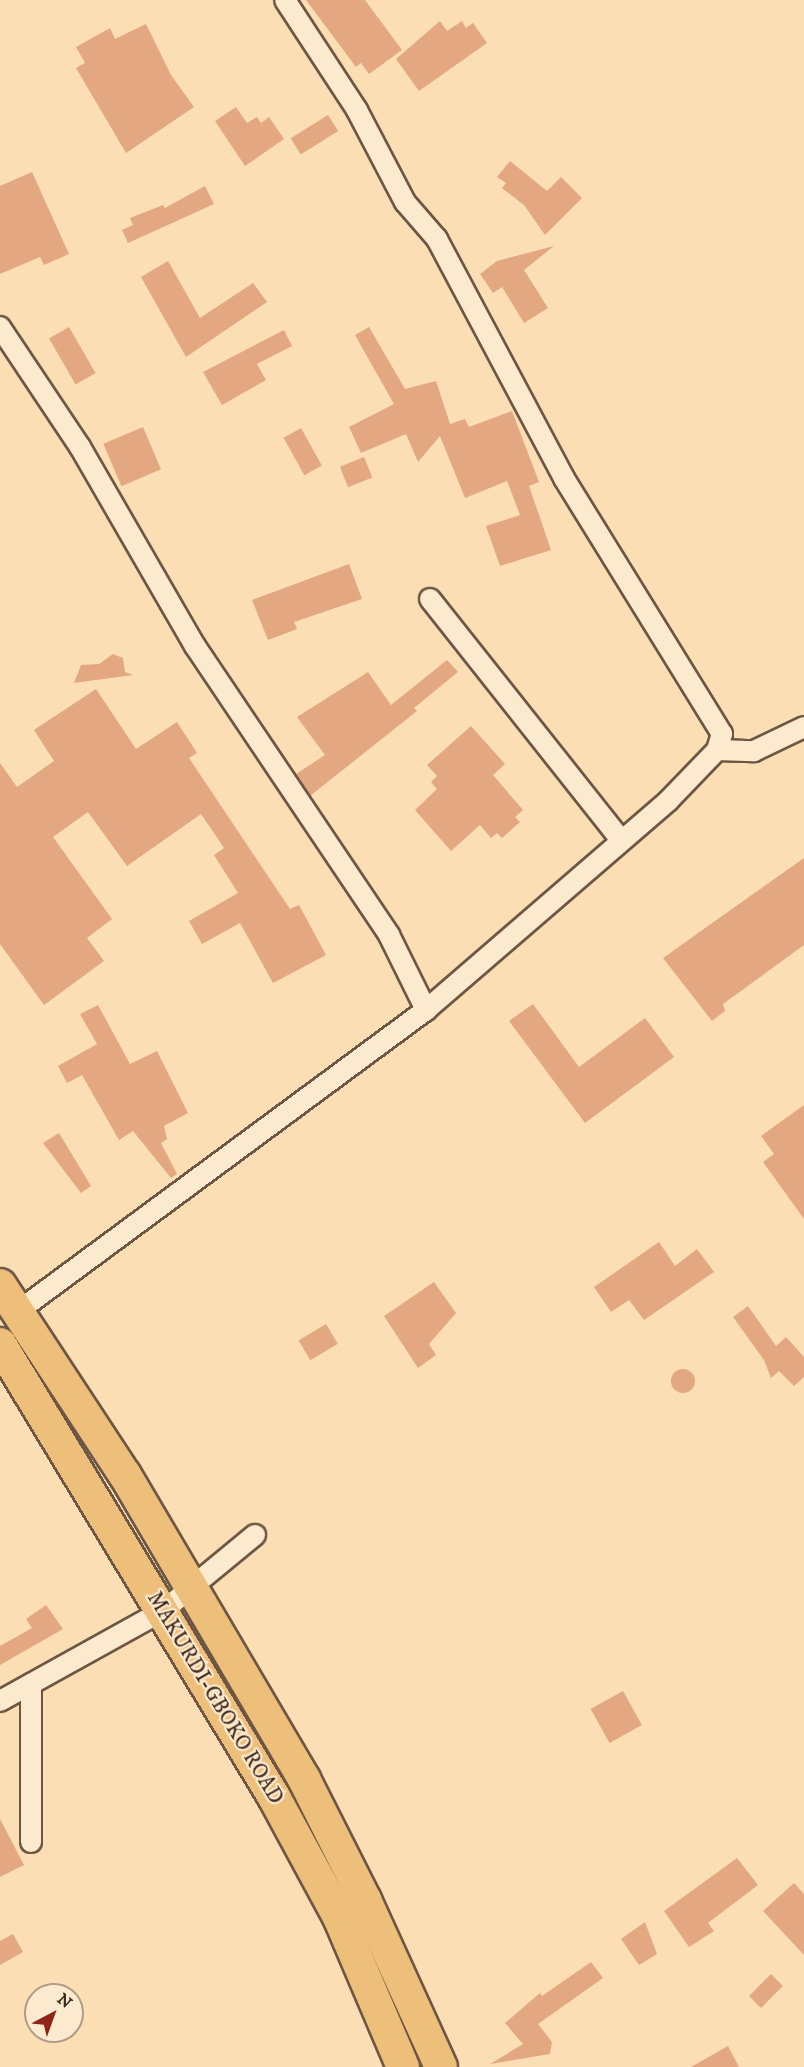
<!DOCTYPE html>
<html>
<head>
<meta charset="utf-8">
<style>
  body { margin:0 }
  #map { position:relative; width:804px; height:2067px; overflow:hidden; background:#fbdeb4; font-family:"IM FELL DW Pica",serif }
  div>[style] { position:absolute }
  .building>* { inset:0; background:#e3a882; transform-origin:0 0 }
  .round { border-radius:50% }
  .roads { filter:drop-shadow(2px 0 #6e5644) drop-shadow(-2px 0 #6e5644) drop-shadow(0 2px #6e5644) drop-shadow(0 -2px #6e5644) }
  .minor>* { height:20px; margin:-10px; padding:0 10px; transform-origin:10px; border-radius:10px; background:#fceace }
  .primary>* { height:32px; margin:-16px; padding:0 16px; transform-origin:16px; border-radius:16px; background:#eebf7a }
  span { translate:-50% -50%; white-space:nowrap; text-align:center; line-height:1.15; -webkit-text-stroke:4.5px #fceace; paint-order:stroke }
  .street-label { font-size:21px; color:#3f281f }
  .north { position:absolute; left:24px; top:1983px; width:60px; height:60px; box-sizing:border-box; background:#fceace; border:2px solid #b09c88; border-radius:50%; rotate:41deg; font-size:16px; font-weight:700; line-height:24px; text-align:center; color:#3f281f }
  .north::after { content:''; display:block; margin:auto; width:21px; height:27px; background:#8f2418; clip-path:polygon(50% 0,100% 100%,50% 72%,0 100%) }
</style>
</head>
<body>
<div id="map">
  <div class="building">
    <div style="clip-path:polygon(306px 0,365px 0,402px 50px,369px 74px,361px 63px,356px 67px)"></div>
    <div style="clip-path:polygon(440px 21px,447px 31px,462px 21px,466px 28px,473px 23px,487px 43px,419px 91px,396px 59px)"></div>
    <div style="clip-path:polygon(146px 24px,171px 75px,194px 107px,126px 153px,76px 68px,85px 63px,76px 47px,110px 28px,115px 39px)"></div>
    <div style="clip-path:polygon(236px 107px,247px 123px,257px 117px,261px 123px,269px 117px,284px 139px,245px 166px,215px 121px)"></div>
    <div style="left:328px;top:115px;width:19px;height:44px;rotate:58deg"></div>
    <div style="clip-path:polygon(510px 161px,547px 191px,561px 177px,582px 198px,545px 235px,524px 205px,502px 188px,506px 183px,497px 177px)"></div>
    <div style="clip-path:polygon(32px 172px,69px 254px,44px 265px,40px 257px,0 274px,0 186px)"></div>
    <div style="clip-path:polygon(205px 186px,214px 204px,128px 243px,122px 230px,133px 225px,130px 218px,163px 205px,165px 208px)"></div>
    <div style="clip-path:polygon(554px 246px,524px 270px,548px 308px,524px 323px,502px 287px,493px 293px,480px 274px,497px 261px)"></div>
    <div style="clip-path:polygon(168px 261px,200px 318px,253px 283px,267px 302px,186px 357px,141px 277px)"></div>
    <div style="left:69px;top:327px;width:53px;height:23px;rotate:60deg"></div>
    <div style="clip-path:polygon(369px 327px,405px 389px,436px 381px,450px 424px,465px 419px,469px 427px,512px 411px,539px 482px,529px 486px,551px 550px,500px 566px,486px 526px,520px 515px,507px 481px,465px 498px,440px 436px,418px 462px,406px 434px,361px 453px,349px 427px,394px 404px,355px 335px)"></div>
    <div style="clip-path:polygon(284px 330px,292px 346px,257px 364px,266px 380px,222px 405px,203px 372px)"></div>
    <div style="left:143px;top:427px;width:46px;height:43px;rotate:67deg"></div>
    <div style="left:301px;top:428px;width:43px;height:20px;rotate:61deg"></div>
    <div style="left:364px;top:457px;width:22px;height:26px;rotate:68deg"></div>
    <div style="clip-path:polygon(349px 564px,362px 599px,294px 622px,297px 629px,268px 640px,252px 600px)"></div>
    <div style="clip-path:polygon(113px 654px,123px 658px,125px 672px,133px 675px,74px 683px,81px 665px,99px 664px)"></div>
    <div style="clip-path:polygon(447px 660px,458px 672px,414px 708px,417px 711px,310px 796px,296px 774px,325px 755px,297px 717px,368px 672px,391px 705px)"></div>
    <div style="clip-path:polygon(96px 689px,136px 749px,177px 722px,197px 753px,189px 758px,290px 909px,299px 905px,326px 955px,273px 983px,240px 923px,202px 944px,189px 921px,238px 893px,214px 855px,224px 848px,201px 814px,127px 866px,88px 812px,53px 837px,112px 919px,87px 938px,104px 961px,44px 1005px,0 944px,0 763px,17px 787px,54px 761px,34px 730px)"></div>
    <div style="clip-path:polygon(471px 726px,505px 764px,493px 775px,523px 810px,515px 817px,520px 822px,502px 838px,497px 833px,491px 838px,480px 825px,451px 851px,415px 810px,437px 789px,431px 782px,437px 776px,427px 765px)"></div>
    <div style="clip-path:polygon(804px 858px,804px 945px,723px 1004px,725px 1011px,712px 1021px,663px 958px)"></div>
    <div style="clip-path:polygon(533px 1004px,579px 1067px,645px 1018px,674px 1057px,585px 1123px,509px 1021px)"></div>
    <div style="clip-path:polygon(98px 1005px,130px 1064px,157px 1051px,188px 1113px,164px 1126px,167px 1139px,161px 1143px,177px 1174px,171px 1178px,133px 1131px,119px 1140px,82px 1075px,67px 1083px,58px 1066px,97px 1044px,80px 1014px)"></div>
    <div style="clip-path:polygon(804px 1105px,804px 1219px,763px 1162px,774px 1154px,761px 1136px)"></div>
    <div style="clip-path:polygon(59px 1133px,91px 1186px,81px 1193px,43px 1143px)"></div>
    <div style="clip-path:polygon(659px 1242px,675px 1266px,697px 1249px,714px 1272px,644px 1320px,629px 1300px,611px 1312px,594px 1287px)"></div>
    <div style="clip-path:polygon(434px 1282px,456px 1313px,429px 1344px,436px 1355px,418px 1368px,384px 1316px)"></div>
    <div style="clip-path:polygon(748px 1306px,776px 1346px,786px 1337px,804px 1357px,804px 1377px,794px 1386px,779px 1371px,771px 1378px,764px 1360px,733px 1317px)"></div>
    <div style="left:326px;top:1324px;width:23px;height:32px;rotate:59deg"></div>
    <div class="round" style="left:671px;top:1369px;width:24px;height:24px"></div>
    <div style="clip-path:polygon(46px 1605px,63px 1629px,0 1665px,0 1646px,32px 1628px,26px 1619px)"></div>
    <div style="left:623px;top:1691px;width:39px;height:37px;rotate:61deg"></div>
    <div style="clip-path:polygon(0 1819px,24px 1865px,0 1877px)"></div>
    <div style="clip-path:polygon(737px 1858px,758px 1885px,708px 1923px,714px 1931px,689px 1947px,664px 1911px)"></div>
    <div style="clip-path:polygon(794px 1883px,804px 1894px,804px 1955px,763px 1911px)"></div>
    <div style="clip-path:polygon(645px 1922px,657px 1954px,639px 1965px,621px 1939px)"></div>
    <div style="clip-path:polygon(13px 1934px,23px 1952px,0 1965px,0 1941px)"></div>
    <div style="clip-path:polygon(591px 1962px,603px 1978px,538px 2024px,552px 2042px,550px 2054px,490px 2064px,523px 2044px,505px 2023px,540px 1993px,542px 1996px)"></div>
    <div style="left:771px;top:1974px;width:17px;height:31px;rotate:45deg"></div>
    <div style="clip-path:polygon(728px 2046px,739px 2067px,691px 2067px)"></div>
  </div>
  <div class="roads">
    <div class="minor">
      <div style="left:0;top:327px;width:144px;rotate:56.3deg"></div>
      <div style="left:80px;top:447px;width:230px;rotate:60deg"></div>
      <div style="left:195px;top:646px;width:348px;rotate:56.1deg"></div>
      <div style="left:389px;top:935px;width:84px;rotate:63.7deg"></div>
      <div style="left:430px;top:599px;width:308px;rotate:51.6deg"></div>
      <div style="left:717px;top:750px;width:37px;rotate:2deg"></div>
      <div style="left:754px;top:751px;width:55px;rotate:-25.6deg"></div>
      <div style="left:17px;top:1312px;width:508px;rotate:-36.44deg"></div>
      <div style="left:426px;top:1010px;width:320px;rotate:-40.8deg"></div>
      <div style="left:668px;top:801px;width:71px;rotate:-46.1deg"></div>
      <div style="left:717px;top:750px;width:17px;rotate:-73deg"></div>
      <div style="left:722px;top:734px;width:301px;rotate:-121.7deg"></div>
      <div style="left:564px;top:478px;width:271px;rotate:-118deg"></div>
      <div style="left:437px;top:239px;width:49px;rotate:-130.9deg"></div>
      <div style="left:405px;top:202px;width:104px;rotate:-117.6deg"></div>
      <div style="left:357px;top:110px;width:131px;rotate:-123.2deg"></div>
      <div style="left:31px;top:1684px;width:158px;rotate:90deg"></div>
      <div style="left:0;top:1701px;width:188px;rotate:-29deg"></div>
      <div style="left:164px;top:1610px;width:118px;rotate:-39.5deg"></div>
    </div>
    <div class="primary">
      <div style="left:0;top:1285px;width:227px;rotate:56.7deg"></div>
      <div style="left:125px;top:1475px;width:353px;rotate:59.5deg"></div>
      <div style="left:304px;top:1779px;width:136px;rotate:63.2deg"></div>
      <div style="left:365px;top:1900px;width:183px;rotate:65.5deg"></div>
      <div style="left:0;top:1344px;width:529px;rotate:58.83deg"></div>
      <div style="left:274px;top:1797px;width:136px;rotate:61.6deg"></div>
      <div style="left:339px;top:1917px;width:163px;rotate:66.9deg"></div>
    </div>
  </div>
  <div class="street-label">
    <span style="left:215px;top:1698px;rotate:59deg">MAKURDI-GBOKO ROAD</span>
  </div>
  <div class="north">N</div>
</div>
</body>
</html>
